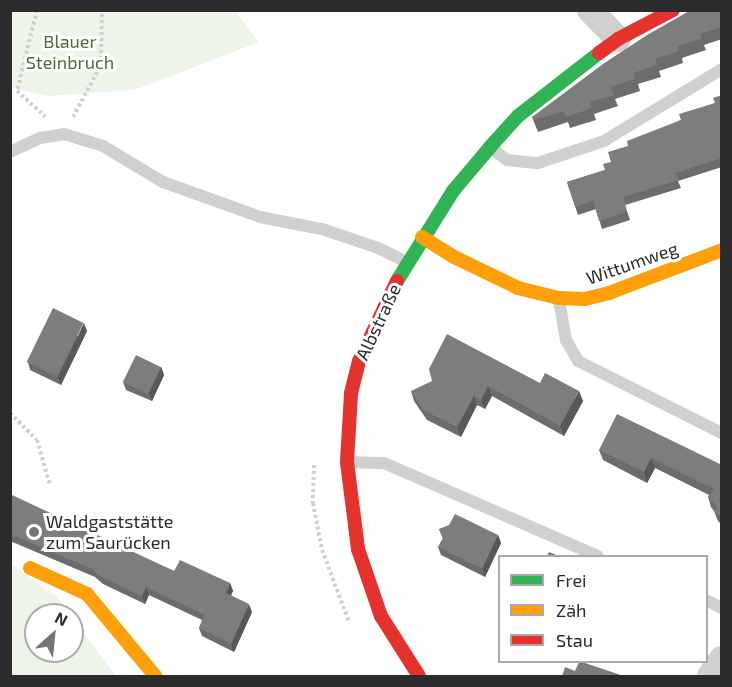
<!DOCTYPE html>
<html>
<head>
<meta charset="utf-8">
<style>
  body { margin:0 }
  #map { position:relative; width:732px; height:687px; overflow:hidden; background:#fff; font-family:"Exo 2",sans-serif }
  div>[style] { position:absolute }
  .green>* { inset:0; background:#eff4e9 }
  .path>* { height:4px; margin-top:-2px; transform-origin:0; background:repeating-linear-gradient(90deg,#d0d0d0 0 3px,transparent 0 6px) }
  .lane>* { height:12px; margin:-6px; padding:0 6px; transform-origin:6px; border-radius:6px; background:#d0d0d0 }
  .street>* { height:26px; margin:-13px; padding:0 13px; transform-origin:13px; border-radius:13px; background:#d0d0d0 }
  .fast>* { height:14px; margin:-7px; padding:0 7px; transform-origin:7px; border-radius:7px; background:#30b455 }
  .slow>* { height:14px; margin:-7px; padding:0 7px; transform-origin:7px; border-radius:7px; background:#ff9f0a }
  .jam>* { height:14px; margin:-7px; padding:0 7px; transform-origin:7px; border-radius:7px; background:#e5322d }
  .wall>* { inset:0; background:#6c6c6c }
  .shaded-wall>* { inset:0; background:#585858 }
  .building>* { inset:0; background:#7d7d7d; transform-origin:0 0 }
  .dots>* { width:16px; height:16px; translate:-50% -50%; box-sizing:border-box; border:3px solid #fff; border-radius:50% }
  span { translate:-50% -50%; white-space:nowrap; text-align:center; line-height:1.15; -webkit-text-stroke:6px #fff; paint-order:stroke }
  .park-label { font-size:18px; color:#506a36 }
  .street-label { font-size:18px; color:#2b2b2b }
  .poi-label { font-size:18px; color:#2b2b2b }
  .left { translate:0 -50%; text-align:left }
  .frame { position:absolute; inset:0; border:12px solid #2b2b2b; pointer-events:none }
  .legend { position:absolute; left:498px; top:555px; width:210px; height:108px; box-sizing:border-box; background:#fff; border:2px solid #aaa; margin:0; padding:8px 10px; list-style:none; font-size:18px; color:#2b2b2b }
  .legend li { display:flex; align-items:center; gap:12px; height:30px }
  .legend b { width:30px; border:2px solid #aaa }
  .north { position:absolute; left:24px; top:603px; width:60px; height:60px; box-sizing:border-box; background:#fff; border:2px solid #aaa; border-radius:50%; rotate:27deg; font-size:16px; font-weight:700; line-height:24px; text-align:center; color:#2b2b2b }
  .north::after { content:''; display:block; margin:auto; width:21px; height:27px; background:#757575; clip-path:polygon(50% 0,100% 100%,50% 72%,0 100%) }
</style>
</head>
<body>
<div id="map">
  <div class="green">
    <div style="clip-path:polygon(11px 10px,235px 11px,259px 42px,134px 90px,47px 96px,11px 88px)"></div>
    <div style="clip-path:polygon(10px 563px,57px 597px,70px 615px,36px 615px,36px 651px,72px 651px,72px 618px,116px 676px,11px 676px)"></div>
  </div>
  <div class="path">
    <div style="left:37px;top:10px;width:83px;rotate:103.9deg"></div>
    <div style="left:17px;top:91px;width:38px;rotate:42deg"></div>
    <div style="left:73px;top:117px;width:59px;rotate:-61.7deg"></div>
    <div style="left:101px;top:65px;width:55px;rotate:-89deg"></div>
    <div style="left:10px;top:413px;width:38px;rotate:45deg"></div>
    <div style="left:37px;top:440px;width:47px;rotate:73.9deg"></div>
    <div style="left:314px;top:465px;width:38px;rotate:92deg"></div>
    <div style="left:313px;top:503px;width:48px;rotate:79.2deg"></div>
    <div style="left:322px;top:550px;width:77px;rotate:69.4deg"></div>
  </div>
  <div class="lane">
    <div style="left:491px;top:148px;width:20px;rotate:37deg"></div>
    <div style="left:507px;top:160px;width:31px;rotate:6deg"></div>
    <div style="left:538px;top:163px;width:70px;rotate:-18.4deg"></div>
    <div style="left:604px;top:141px;width:138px;rotate:-31.4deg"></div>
    <div style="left:10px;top:152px;width:33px;rotate:-25deg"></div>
    <div style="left:40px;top:138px;width:24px;rotate:-9deg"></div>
    <div style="left:64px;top:134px;width:41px;rotate:17.1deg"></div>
    <div style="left:103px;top:146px;width:70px;rotate:31deg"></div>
    <div style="left:163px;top:182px;width:103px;rotate:19.8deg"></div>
    <div style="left:260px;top:217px;width:63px;rotate:11deg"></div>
    <div style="left:322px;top:229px;width:59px;rotate:18.7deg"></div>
    <div style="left:378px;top:248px;width:32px;rotate:26deg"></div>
    <div style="left:559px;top:300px;width:41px;rotate:80.1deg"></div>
    <div style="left:566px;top:340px;width:24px;rotate:60deg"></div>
    <div style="left:578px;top:361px;width:161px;rotate:26.6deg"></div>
    <div style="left:349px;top:462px;width:35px;rotate:2deg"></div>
    <div style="left:384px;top:463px;width:233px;rotate:23.5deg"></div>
    <div style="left:706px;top:600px;width:18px;rotate:27deg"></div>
  </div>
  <div class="street">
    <div style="left:590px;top:10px;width:40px;rotate:46deg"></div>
    <div style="left:710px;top:676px;width:21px;rotate:-55deg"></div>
  </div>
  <div class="fast">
    <div style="left:397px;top:281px;width:106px;rotate:-58.1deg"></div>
    <div style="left:453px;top:191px;width:57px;rotate:-49.9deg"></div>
    <div style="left:490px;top:147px;width:42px;rotate:-47.9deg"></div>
    <div style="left:518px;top:116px;width:103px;rotate:-37.9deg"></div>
  </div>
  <div class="slow">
    <div style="left:422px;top:237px;width:38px;rotate:32deg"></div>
    <div style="left:454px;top:257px;width:71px;rotate:25.8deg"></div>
    <div style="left:518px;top:288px;width:42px;rotate:13.7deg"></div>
    <div style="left:559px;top:298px;width:26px;rotate:2deg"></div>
    <div style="left:585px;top:299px;width:25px;rotate:-14deg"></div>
    <div style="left:609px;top:293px;width:121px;rotate:-20.8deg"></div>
    <div style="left:30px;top:568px;width:63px;rotate:24.5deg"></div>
    <div style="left:87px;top:594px;width:107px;rotate:50.3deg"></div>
  </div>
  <div class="jam">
    <div style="left:599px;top:53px;width:24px;rotate:-36deg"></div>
    <div style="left:618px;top:39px;width:62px;rotate:-27.8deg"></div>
    <div style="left:397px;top:281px;width:89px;rotate:115.4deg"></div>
    <div style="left:359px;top:361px;width:34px;rotate:104deg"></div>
    <div style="left:351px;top:394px;width:68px;rotate:93.4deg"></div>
    <div style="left:347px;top:462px;width:88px;rotate:82.8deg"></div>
    <div style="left:358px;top:549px;width:71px;rotate:71.1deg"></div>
    <div style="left:381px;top:616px;width:71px;rotate:57.7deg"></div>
  </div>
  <div class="wall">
    <div style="clip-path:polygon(722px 10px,722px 39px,704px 45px,706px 50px,682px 58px,683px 63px,659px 71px,661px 77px,638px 84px,640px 91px,615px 99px,618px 106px,594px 114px,596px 120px,570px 128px,568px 122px,538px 132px,532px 117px)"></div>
    <div style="clip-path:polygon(722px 95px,722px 167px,678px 181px,681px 188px,625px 205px,630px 220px,602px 229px,596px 209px,578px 215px,567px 182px,605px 170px,611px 162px,628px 146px,715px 103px)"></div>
    <div style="clip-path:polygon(87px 331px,61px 385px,30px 370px,28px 362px)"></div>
    <div style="clip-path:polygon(161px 367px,164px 375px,152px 401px,126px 390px,123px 382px)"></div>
    <div style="clip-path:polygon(540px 383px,583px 401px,564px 436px,492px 396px,485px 409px,477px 405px,461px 437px,427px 420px,414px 401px,411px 391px)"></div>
    <div style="clip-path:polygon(599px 450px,722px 465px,722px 525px,718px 521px,714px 511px,711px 507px,708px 497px,709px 495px,655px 468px,647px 483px,603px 460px)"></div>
    <div style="clip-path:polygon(10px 498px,174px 571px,230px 583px,233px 591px,231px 595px,252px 612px,234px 652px,202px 636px,199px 628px,202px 620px,149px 595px,145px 604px,103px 584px,95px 577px,10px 541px)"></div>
    <div style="clip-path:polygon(439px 529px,498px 535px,501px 543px,485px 577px,441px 555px,438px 547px,443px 539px)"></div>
  </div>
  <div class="shaded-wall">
    <div style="clip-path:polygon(84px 323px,87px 331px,61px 385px,58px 377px)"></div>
    <div style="clip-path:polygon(161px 367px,164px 375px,152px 401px,149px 393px)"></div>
    <div style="clip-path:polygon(488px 386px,492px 396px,485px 409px,481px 400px)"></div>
    <div style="clip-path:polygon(579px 391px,583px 401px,564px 436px,560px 426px)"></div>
    <div style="clip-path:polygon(474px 396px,477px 405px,461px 437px,457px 427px)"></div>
    <div style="clip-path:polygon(651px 458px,655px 468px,647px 483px,644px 472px)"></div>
    <div style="clip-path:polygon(498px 535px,501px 543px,485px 577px,482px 569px)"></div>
    <div style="clip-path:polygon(230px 583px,233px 591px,228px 601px,226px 593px)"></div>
    <div style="clip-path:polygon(146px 587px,149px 595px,145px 604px,142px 596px)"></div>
    <div style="clip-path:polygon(249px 604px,252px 612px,234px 652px,231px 644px)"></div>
  </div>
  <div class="building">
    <div style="clip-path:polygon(691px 10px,722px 10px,722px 27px,700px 34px,701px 39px,678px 46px,679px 51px,655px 59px,657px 65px,633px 73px,635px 79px,611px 87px,614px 95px,590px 102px,592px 108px,566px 117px,564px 111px,534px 120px,532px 117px,603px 64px,647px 35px)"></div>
    <div style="clip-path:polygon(722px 95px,722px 158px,675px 173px,678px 180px,623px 197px,627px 212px,599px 221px,593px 201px,575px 207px,567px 182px,605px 170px,603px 164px,611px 162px,608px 152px,628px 146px,627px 141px,681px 120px,679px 114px,715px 103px,713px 98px)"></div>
    <div style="left:53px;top:308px;width:34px;height:60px;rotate:26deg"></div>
    <div style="clip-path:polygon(447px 334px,540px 383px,545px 373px,579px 391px,560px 426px,488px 386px,481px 400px,474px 396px,457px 427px,423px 410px,411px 391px,432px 381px,429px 369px)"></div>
    <div style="left:136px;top:355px;width:28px;height:30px;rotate:26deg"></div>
    <div style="clip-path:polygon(617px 414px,722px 465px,722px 518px,714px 511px,718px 508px,708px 497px,714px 489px,651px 458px,644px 472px,599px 450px)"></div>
    <div style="clip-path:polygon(12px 495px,174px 571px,180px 560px,230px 583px,226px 593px,249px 604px,231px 644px,199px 628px,205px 615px,146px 587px,142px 596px,100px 576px,92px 569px,10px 534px,10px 498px)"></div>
    <div style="clip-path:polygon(455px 514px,498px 535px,482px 569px,438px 547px,443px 538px,439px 529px,449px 525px)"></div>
    <div style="clip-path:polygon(549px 552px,559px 556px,547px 556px)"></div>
    <div style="clip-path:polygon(579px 662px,582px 662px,624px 676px,562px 676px,565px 667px,575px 671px)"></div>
  </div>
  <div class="dots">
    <div style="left:34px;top:532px;background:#757575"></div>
  </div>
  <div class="park-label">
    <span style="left:70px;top:52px">Blauer<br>Steinbruch</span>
  </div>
  <div class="street-label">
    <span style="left:632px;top:263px;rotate:-19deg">Wittumweg</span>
    <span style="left:378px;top:322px;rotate:-65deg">Albstraße</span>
  </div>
  <div class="poi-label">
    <span class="left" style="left:46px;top:532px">Waldgaststätte<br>zum Saurücken</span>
  </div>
  <div class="frame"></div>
  <ul class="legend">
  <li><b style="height:8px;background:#30b455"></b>Frei</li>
  <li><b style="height:8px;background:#ff9f0a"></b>Zäh</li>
  <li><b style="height:8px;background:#e5322d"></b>Stau</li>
  </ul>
  <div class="north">N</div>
</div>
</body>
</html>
